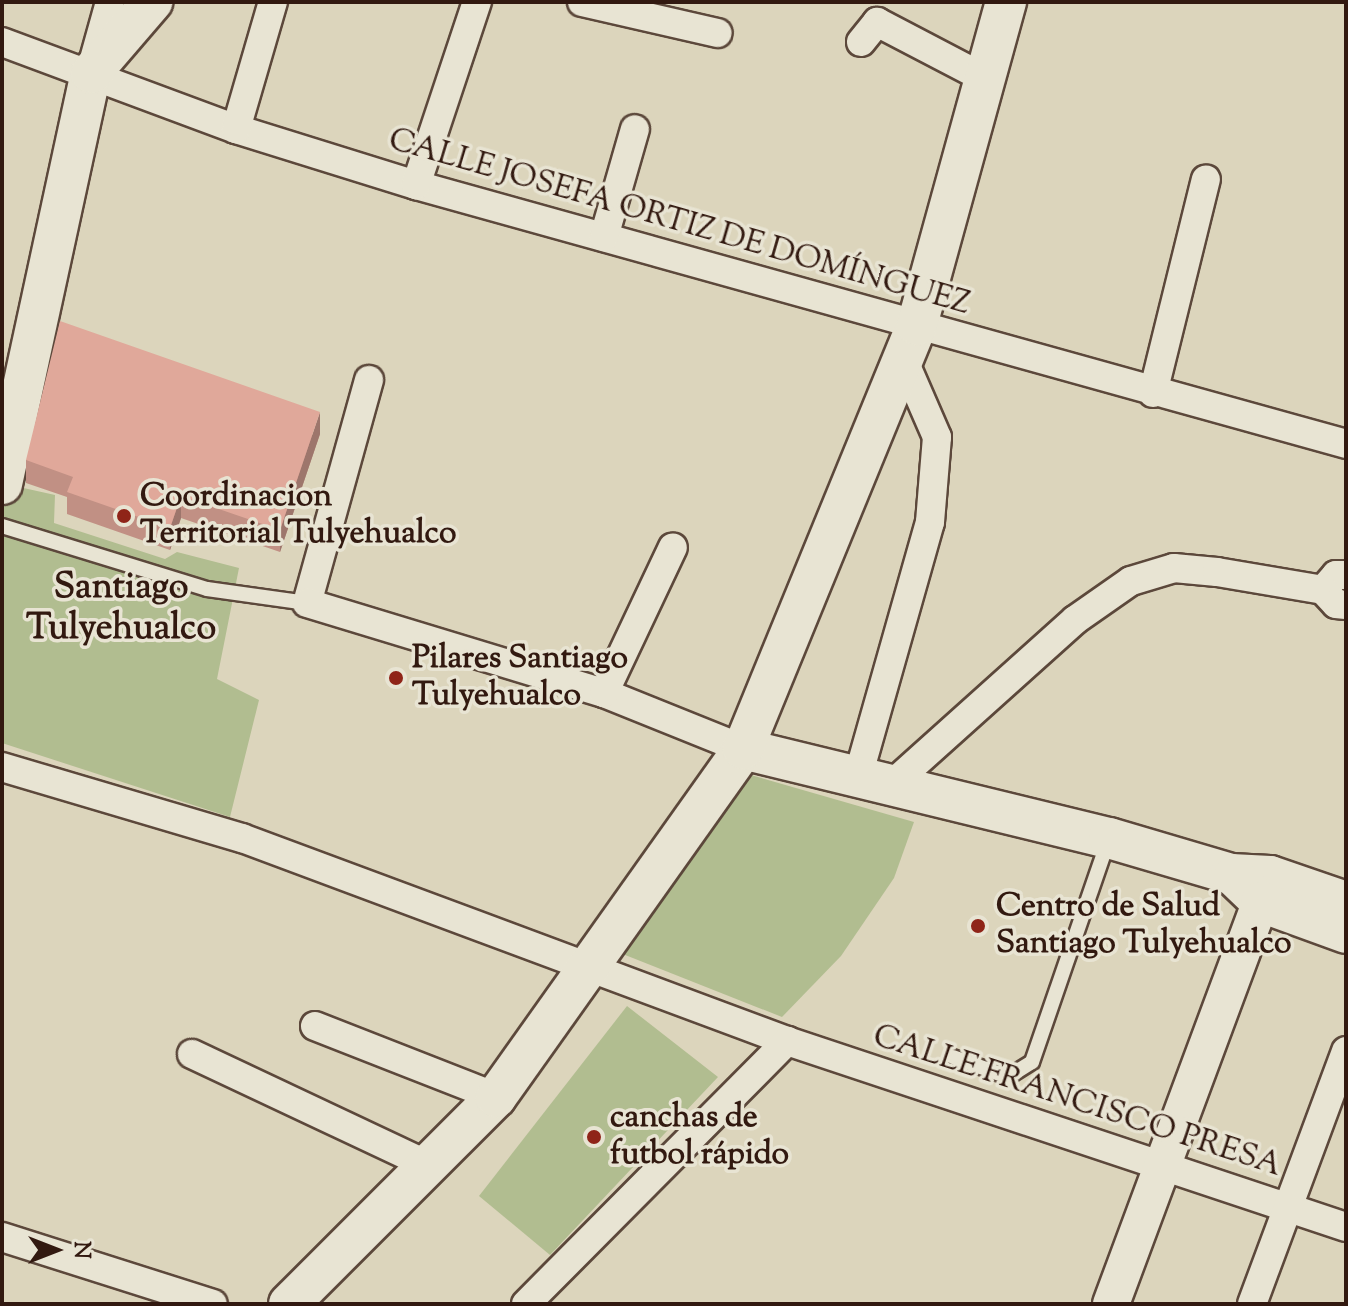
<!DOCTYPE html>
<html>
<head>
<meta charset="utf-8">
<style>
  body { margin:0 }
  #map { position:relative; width:1348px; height:1306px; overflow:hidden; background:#dcd5bc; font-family:"Sorts Mill Goudy",serif }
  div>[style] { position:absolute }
  .green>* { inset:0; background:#b1bd90 }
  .roads { filter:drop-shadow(2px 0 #5c483b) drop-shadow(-2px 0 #5c483b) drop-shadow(0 2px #5c483b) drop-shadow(0 -2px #5c483b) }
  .service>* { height:14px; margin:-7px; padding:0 7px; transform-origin:7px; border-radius:7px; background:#e8e4d3 }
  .minor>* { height:28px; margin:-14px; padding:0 14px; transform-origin:14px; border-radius:14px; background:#e8e4d3 }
  .tertiary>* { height:36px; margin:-18px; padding:0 18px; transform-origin:18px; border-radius:18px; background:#e8e4d3 }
  .secondary>* { height:40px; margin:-20px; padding:0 20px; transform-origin:20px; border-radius:20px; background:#e8e4d3 }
  .wall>* { inset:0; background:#c19084 }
  .shaded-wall>* { inset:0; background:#9d766c }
  .building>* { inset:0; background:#e0a89a }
  .dots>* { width:22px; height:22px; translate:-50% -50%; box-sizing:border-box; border:4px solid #e8e4d3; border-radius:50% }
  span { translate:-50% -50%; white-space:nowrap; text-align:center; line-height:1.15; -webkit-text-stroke:7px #e8e4d3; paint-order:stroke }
  .street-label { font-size:32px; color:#321910 }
  .poi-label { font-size:32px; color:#321910; font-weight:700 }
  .left { translate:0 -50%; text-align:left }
  .quarter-label { font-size:36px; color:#321910; font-weight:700 }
  .frame { position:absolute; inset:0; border:4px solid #321910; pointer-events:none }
  .north { position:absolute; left:16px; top:1210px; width:80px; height:80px; -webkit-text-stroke:6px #e8e4d3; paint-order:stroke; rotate:90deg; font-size:22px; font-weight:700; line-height:32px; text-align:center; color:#321910 }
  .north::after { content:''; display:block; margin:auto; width:28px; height:36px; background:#321910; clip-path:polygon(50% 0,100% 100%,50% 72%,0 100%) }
</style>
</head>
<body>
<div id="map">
  <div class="green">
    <div style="clip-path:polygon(10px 485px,55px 495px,54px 523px,165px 559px,177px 552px,239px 568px,217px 679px,259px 700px,230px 817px,2px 743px,2px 512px)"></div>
    <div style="clip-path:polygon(737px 771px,914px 822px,894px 878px,841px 956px,782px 1017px,605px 947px)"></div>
    <div style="clip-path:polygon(627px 1006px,718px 1077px,550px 1255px,479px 1196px)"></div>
  </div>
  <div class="roads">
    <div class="service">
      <div style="left:2px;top:526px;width:214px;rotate:17.1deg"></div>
      <div style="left:207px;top:589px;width:101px;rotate:8deg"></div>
      <div style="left:953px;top:1057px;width:59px;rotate:20deg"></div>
      <div style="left:1008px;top:1077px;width:28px;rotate:-32deg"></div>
      <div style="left:1032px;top:1062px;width:236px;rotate:-71deg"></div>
    </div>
    <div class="minor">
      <div style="left:582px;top:2px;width:139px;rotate:12.9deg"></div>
      <div style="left:2px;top:42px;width:250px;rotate:20.4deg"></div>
      <div style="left:236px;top:129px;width:189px;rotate:17.3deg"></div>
      <div style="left:416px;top:185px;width:965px;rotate:15.56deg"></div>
      <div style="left:861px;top:42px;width:26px;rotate:-51deg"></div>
      <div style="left:877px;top:22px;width:125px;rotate:27.6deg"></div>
      <div style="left:93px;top:63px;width:63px;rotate:-74.4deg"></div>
      <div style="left:236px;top:129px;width:132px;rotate:-73.8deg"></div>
      <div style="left:416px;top:185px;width:193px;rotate:-71.6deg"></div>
      <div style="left:604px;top:237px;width:112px;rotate:-74deg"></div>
      <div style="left:369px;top:380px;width:231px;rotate:105.5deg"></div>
      <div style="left:307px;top:603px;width:310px;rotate:16.9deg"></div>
      <div style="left:604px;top:693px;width:150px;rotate:21.9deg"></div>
      <div style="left:1153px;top:393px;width:220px;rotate:-76.1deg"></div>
      <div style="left:1323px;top:590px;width:20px;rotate:-49deg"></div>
      <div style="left:1336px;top:575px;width:10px"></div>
      <div style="left:604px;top:693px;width:161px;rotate:-64.7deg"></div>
      <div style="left:2px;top:767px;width:250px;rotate:16.5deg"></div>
      <div style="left:242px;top:838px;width:582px;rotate:20.43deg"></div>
      <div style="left:787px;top:1041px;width:589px;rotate:18.4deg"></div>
      <div style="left:857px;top:780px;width:268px;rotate:-74.2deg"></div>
      <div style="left:930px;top:522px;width:85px;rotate:-85.3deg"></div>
      <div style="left:937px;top:437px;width:83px;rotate:-113.5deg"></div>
      <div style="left:889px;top:787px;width:250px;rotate:-41.9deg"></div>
      <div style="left:1075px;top:620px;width:68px;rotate:-34.9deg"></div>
      <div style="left:1131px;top:581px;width:45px;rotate:-16.8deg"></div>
      <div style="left:1174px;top:568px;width:43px;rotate:5.3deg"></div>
      <div style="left:1217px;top:572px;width:108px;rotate:9.6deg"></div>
      <div style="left:1323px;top:590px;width:19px;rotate:47deg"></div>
      <div style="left:1336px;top:604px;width:10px;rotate:6deg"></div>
      <div style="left:315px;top:1026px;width:194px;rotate:21.4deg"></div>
      <div style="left:192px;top:1054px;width:261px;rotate:25.2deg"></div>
      <div style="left:2px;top:1237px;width:221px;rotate:17.6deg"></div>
      <div style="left:526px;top:1304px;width:371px;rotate:-45.2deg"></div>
      <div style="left:1252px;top:1304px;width:270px;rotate:-69.6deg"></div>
    </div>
    <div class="tertiary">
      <div style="left:1111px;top:1304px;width:457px;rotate:-69.6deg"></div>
    </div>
    <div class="secondary">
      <div style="left:2px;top:484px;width:421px;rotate:-77.8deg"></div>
      <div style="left:91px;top:73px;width:94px;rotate:-49.3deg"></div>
      <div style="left:743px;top:749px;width:377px;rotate:13.7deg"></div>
      <div style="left:1109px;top:838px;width:127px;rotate:16.4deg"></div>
      <div style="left:1231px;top:874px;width:39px;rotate:3deg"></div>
      <div style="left:1270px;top:876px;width:80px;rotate:18.9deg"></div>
      <div style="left:1234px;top:876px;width:37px;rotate:44deg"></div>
      <div style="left:1261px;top:902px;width:90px;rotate:20deg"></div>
      <div style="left:289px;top:1304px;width:293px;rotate:-45deg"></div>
      <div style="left:496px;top:1097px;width:427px;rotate:-54.6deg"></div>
      <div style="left:743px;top:749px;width:458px;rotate:-67.7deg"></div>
      <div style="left:917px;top:325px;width:335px;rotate:-74.6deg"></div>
    </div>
  </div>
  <div class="wall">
    <div style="clip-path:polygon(320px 434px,280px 552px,181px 518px,170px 550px,67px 514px,67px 497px,26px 483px,26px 460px)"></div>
  </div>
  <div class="shaded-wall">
    <div style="clip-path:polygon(320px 412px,320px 434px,280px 552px,280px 530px)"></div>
    <div style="clip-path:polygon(181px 496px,181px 518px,170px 550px,170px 528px)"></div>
  </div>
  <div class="building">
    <div style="clip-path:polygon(60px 321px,320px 412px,280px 530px,181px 496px,170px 528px,67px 492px,73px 477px,26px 460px)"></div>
  </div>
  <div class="dots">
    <div style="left:124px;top:516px;background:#8f2418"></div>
    <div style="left:396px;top:678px;background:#8f2418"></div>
    <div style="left:978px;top:926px;background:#8f2418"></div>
    <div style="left:594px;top:1137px;background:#8f2418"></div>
  </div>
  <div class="street-label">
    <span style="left:679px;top:223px;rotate:16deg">CALLE JOSEFA ORTIZ DE DOMÍNGUEZ</span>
    <span style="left:1077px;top:1102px;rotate:18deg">CALLE FRANCISCO PRESA</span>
  </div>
  <div class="poi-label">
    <span class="left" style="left:140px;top:516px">Coordinacion<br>Territorial Tulyehualco</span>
    <span class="left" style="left:412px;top:678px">Pilares Santiago<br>Tulyehualco</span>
    <span class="left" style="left:996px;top:926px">Centro de Salud<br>Santiago Tulyehualco</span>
    <span class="left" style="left:610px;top:1137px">canchas de<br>futbol rápido</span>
  </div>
  <div class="quarter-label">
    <span style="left:121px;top:609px">Santiago<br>Tulyehualco</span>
  </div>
  <div class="frame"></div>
  <div class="north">N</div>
</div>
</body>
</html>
